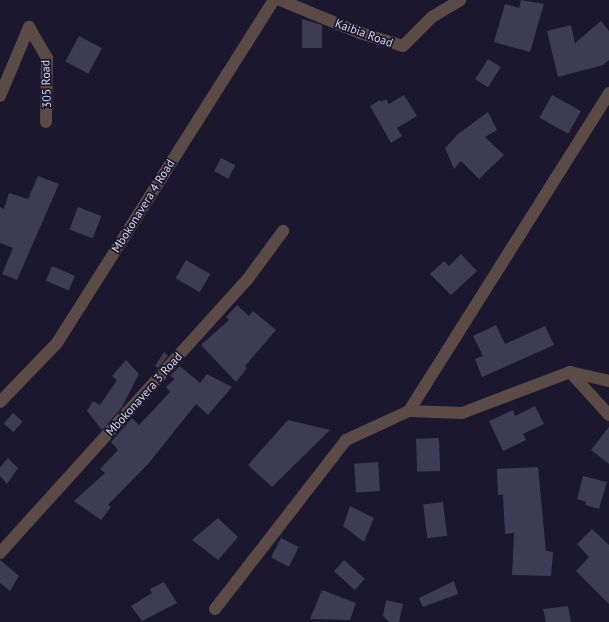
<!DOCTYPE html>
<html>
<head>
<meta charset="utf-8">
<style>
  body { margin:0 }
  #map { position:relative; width:609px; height:622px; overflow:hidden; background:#1a172e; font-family:"PT Sans",sans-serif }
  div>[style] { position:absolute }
  .building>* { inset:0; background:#3e3c55; transform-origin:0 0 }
  .minor>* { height:12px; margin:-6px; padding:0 6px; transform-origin:6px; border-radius:6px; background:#5b4a46 }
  span { translate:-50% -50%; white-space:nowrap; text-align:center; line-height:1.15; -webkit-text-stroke:3.5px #1a172e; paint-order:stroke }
  .street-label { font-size:12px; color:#d7d6e6 }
</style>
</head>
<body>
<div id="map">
  <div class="building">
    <div style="clip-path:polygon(521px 0,544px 4px,530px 52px,494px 42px,505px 4px,519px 8px)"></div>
    <div style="clip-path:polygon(302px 19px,322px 25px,322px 48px,302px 48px)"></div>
    <div style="clip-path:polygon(601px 21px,609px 31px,609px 60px,603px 65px,558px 77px,547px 31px,571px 25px,575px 43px)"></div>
    <div style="left:79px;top:36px;width:26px;height:29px;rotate:28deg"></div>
    <div style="left:488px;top:59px;width:15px;height:24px;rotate:32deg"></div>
    <div style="clip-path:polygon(404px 95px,417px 116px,397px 128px,402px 136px,391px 143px,370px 106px,380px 100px,381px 102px,386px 99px,389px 104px)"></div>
    <div style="left:552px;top:95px;width:33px;height:26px;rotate:29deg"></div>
    <div style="clip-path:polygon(488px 112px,497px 130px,485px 137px,504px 155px,479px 179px,461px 161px,454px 169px,445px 148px,458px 134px)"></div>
    <div style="left:221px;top:158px;width:16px;height:15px;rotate:27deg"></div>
    <div style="clip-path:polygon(38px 176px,59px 184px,17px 280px,2px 274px,13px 248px,0 243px,0 207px,4px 209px,9px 193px,28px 199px)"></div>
    <div style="left:78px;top:207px;width:25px;height:24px;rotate:21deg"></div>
    <div style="clip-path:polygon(461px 254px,477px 271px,451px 295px,430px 274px,444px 261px,449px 266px)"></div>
    <div style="left:186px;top:260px;width:28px;height:21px;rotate:30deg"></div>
    <div style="left:52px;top:266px;width:25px;height:16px;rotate:23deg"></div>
    <div style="clip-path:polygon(237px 305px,249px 316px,253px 311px,276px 330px,245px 366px,247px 368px,236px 382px,201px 345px,229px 320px,226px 317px)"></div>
    <div style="clip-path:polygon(496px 325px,505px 344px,545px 326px,554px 345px,482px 377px,475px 359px,483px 356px,473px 336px)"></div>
    <div style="clip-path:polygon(164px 352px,168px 356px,158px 368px,155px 366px)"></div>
    <div style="clip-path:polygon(126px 360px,139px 374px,122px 407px,102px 430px,87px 411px,93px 401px,100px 405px,117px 380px,112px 376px)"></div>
    <div style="clip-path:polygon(180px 366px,200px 383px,207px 374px,232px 387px,208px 415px,196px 404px,148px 464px,108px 505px,111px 507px,101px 520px,74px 501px,105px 473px,100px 469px,118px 450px,111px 442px,132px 418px,139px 425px,170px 392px,166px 387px,175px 379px,170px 376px)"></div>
    <div style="clip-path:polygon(535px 406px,544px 424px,523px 434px,526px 440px,503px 451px,489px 421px,513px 410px,515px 416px)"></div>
    <div style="left:13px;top:413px;width:13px;height:14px;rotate:42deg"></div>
    <div style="clip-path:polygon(288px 420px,330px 430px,272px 487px,248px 465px)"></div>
    <div style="clip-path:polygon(609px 427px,609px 464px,591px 450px)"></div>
    <div style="left:439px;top:438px;width:33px;height:23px;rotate:88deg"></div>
    <div style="clip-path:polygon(8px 458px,18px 468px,7px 484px,0 476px,0 467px)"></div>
    <div style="left:378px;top:462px;width:29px;height:24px;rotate:86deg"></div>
    <div style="clip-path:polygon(538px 467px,546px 551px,553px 552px,551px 576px,512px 575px,514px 533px,505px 534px,503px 495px,498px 495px,497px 469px)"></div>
    <div style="clip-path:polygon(583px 476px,607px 482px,599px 509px,585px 505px,586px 502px,577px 499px)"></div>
    <div style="left:443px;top:502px;width:34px;height:20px;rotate:83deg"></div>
    <div style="clip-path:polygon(350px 506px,374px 518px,364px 542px,343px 526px)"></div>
    <div style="clip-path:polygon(218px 518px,238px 537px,218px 560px,192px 540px)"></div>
    <div style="clip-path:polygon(592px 529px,609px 545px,609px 604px,576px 571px,589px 557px,577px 544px)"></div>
    <div style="left:281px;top:538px;width:20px;height:22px;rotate:27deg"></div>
    <div style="clip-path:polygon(0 560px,19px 576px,10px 591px,0 583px)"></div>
    <div style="left:344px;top:560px;width:28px;height:15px;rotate:42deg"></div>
    <div style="clip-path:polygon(454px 581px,458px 594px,423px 607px,419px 598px)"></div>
    <div style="clip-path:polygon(164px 582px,177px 603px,142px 621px,131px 606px,152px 593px,150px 589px)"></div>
    <div style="clip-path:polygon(322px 590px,356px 603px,350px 620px,310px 619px)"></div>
    <div style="clip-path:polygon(386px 600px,403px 604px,399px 622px,389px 622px,383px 616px)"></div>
    <div style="clip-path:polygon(568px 606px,571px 622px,546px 622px,543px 609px)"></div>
  </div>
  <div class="minor">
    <div style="left:280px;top:0;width:87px;rotate:22.4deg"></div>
    <div style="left:360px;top:33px;width:45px;rotate:16.8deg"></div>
    <div style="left:403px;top:46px;width:41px;rotate:-45deg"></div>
    <div style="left:432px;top:17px;width:33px;rotate:-31deg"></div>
    <div style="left:29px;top:27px;width:36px;rotate:60deg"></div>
    <div style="left:47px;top:58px;width:64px;rotate:90.9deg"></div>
    <div style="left:0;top:96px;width:75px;rotate:-67.2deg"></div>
    <div style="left:570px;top:372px;width:58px;rotate:47.8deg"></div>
    <div style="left:0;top:402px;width:82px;rotate:-46deg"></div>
    <div style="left:57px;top:343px;width:406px;rotate:-57.7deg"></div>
    <div style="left:409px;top:411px;width:53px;rotate:2.2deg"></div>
    <div style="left:462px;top:413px;width:116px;rotate:-20.8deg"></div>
    <div style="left:570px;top:372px;width:40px;rotate:13deg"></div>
    <div style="left:0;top:553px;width:368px;rotate:-47.9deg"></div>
    <div style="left:247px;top:280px;width:61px;rotate:-53.7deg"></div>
    <div style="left:215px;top:609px;width:214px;rotate:-52.2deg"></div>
    <div style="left:346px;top:440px;width:69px;rotate:-24.7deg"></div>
    <div style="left:409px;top:411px;width:376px;rotate:-57.8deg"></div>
  </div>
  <div class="street-label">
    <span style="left:364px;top:33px;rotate:20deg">Kaibia Road</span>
    <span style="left:46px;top:84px;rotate:-92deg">305 Road</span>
    <span style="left:143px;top:206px;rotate:-58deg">Mbokonavera 4 Road</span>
    <span style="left:144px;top:394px;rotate:-48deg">Mbokonavera 3 Road</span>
  </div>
</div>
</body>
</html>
